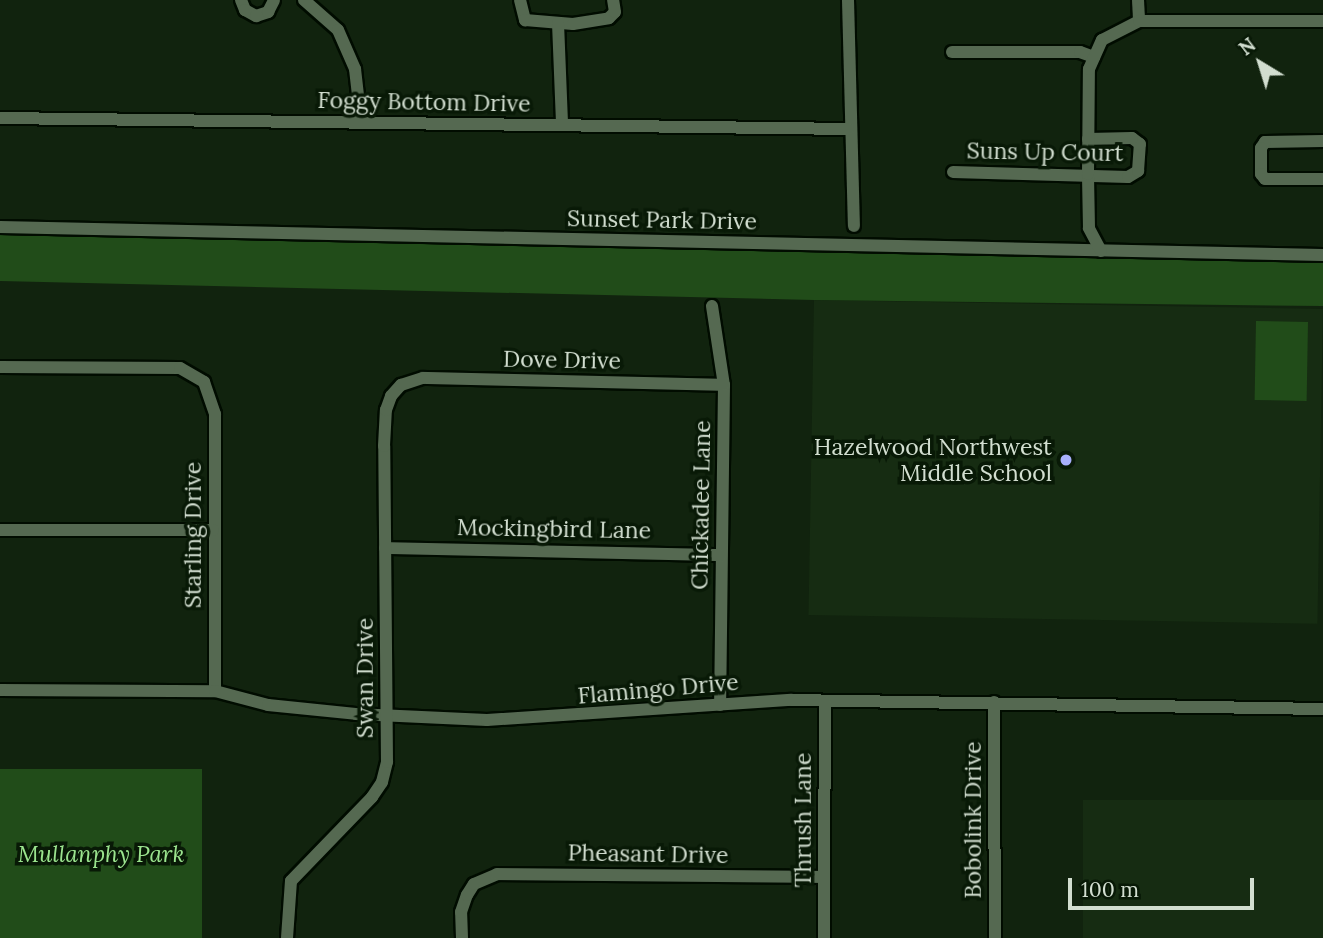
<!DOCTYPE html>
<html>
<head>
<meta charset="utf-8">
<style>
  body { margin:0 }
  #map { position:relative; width:1323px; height:938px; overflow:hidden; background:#11230e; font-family:Lora,serif }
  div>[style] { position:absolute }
  .built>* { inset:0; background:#162c12; transform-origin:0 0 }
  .green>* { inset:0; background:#214c19; transform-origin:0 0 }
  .roads { filter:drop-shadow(2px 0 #010c00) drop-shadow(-2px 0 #010c00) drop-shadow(0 2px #010c00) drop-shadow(0 -2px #010c00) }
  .street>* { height:12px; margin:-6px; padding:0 6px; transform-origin:6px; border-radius:6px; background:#556951 }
  .dots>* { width:19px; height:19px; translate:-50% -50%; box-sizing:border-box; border:4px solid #081906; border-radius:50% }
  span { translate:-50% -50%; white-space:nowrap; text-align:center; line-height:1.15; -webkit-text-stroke:7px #081906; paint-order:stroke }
  .street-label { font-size:23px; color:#d2ded0 }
  .poi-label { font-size:23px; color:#d2ded0 }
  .right { translate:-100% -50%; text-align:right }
  .park-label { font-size:23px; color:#9be48e; font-style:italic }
  .north { position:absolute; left:1225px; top:28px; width:70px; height:70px; -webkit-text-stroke:5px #081906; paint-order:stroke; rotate:322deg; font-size:19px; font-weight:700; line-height:28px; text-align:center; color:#d2ded0 }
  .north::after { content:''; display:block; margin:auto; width:24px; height:32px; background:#d2ded0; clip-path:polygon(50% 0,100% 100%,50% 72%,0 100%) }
  .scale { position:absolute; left:1068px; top:878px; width:186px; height:32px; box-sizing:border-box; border:4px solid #d2ded0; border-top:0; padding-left:9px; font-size:21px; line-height:24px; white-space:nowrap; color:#d2ded0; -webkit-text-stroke:5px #081906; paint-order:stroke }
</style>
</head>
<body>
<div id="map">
  <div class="built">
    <div style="left:814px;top:300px;width:509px;height:315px;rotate:1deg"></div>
    <div style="left:1083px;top:800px;width:240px;height:138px"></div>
  </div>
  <div class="green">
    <div style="clip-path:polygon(0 232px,1323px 261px,1323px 306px,814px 300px,0 281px)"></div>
    <div style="left:1256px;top:321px;width:52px;height:79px;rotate:1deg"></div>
    <div style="left:0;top:769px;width:202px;height:169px"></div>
  </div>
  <div class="roads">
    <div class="street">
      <div style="left:241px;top:0;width:11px;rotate:68deg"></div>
      <div style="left:245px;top:10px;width:13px;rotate:29deg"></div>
      <div style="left:256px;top:16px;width:13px;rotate:-18deg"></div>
      <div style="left:268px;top:12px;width:13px;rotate:-63deg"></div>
      <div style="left:304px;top:0;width:45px;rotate:41.4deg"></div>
      <div style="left:338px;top:30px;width:43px;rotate:66.4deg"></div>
      <div style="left:355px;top:69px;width:53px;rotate:83.5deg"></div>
      <div style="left:520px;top:0;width:21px;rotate:76deg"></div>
      <div style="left:525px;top:20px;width:48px;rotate:4.8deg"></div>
      <div style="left:573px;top:24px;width:36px;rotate:-9deg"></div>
      <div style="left:609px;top:18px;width:8px;rotate:-45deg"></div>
      <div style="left:615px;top:12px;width:12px;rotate:-99deg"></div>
      <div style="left:848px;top:0;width:226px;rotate:88.5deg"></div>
      <div style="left:1138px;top:0;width:21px;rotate:87deg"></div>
      <div style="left:558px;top:23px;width:101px;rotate:87.7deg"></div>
      <div style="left:952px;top:52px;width:128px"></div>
      <div style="left:1080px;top:52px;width:15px;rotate:20deg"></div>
      <div style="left:0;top:118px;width:848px;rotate:0.74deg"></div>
      <div style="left:1323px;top:141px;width:58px;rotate:179deg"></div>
      <div style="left:1265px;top:142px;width:7px;rotate:124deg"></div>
      <div style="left:1261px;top:148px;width:26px;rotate:90deg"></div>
      <div style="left:1261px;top:174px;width:6px;rotate:51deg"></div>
      <div style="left:1265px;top:179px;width:58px"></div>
      <div style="left:953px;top:172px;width:175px;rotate:1.6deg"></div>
      <div style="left:1128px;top:177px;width:12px;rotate:-31deg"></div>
      <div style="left:1138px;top:171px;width:27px;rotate:-86deg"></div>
      <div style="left:1140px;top:144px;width:10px;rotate:-143deg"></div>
      <div style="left:1132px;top:138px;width:44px;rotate:178.7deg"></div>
      <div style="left:0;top:227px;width:1323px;rotate:1.21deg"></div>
      <div style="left:1101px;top:251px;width:26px;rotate:-118deg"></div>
      <div style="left:1089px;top:228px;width:54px;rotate:-91.1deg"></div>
      <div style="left:1088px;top:174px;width:105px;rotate:-89.5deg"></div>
      <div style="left:1089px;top:69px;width:32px;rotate:-66deg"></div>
      <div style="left:1102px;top:40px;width:42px;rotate:-27.2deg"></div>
      <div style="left:1139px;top:21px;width:184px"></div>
      <div style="left:712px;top:306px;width:80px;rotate:81.4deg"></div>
      <div style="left:724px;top:385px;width:320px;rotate:90.7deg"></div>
      <div style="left:0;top:367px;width:180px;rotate:0.3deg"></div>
      <div style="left:180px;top:368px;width:28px;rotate:30deg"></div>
      <div style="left:204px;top:382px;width:34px;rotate:71deg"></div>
      <div style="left:215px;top:414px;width:277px;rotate:90deg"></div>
      <div style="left:0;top:530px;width:213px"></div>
      <div style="left:385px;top:548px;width:336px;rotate:1.2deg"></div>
      <div style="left:0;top:690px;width:215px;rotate:0.3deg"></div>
      <div style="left:215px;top:691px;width:55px;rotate:14.8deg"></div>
      <div style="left:268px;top:705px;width:88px;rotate:5.8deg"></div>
      <div style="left:356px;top:714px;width:131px;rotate:2.6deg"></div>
      <div style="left:487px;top:720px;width:305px;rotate:-3.8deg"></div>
      <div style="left:791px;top:700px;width:532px;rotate:0.97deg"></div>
      <div style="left:994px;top:702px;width:236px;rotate:89.8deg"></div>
      <div style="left:287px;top:938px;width:57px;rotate:-86deg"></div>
      <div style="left:291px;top:881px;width:117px;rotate:-46deg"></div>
      <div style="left:372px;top:797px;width:18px;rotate:-56deg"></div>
      <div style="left:382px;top:782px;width:21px;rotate:-76deg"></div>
      <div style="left:387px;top:762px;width:316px;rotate:-90.5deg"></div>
      <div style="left:384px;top:446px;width:36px;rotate:-87deg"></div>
      <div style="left:386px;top:410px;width:15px;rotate:-70deg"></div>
      <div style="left:391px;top:396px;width:15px;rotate:-48deg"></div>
      <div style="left:401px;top:385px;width:23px;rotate:-18deg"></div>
      <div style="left:423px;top:378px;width:301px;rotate:1.3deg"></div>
      <div style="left:462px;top:938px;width:26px;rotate:-92deg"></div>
      <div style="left:461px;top:912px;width:18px;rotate:-71deg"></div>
      <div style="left:467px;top:895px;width:13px;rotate:-58deg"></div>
      <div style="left:474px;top:884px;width:25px;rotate:-23deg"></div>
      <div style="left:497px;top:874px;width:327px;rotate:0.5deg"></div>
      <div style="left:824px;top:938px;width:236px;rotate:-89.8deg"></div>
    </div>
  </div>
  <div class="dots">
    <div style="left:1066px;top:460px;background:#a8b0fc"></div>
  </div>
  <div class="street-label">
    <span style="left:424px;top:102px;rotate:1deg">Foggy Bottom Drive</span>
    <span style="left:1045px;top:152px;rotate:1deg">Suns Up Court</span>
    <span style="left:662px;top:220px;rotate:1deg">Sunset Park Drive</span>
    <span style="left:562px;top:360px;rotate:1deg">Dove Drive</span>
    <span style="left:701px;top:505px;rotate:-89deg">Chickadee Lane</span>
    <span style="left:554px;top:529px;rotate:1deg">Mockingbird Lane</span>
    <span style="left:193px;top:535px;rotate:-90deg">Starling Drive</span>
    <span style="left:365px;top:678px;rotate:-90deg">Swan Drive</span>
    <span style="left:658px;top:689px;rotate:-5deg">Flamingo Drive</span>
    <span style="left:803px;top:820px;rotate:-90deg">Thrush Lane</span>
    <span style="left:973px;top:820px;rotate:-90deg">Bobolink Drive</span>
    <span style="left:648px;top:854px;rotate:1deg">Pheasant Drive</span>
  </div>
  <div class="poi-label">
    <span class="right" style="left:1052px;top:460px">Hazelwood Northwest<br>Middle School</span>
  </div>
  <div class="park-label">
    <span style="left:101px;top:854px">Mullanphy Park</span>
  </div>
  <div class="north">N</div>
  <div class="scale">100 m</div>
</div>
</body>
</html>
